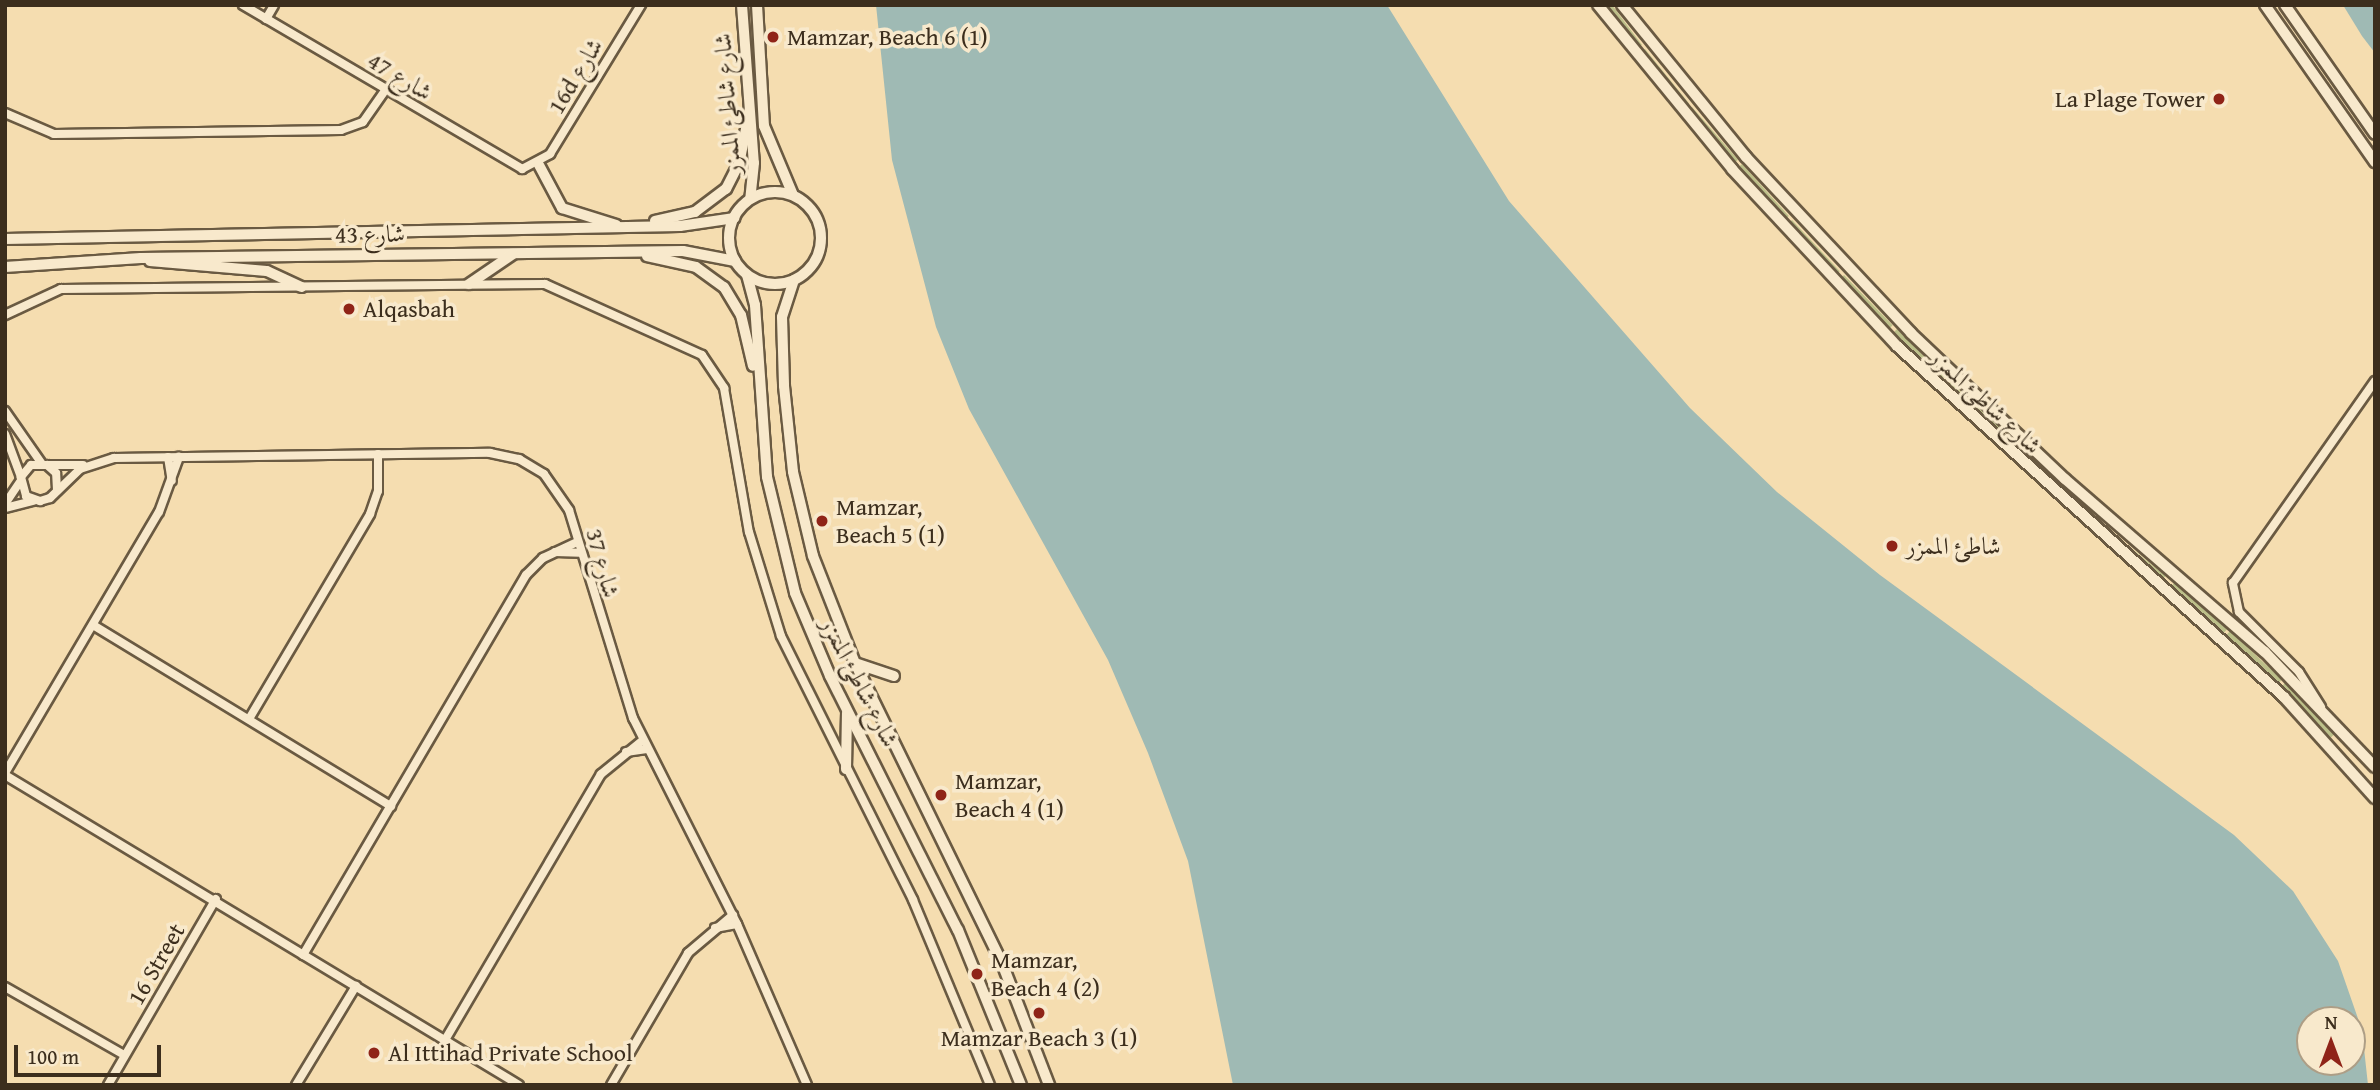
<!DOCTYPE html>
<html>
<head>
<meta charset="utf-8">
<style>
  body { margin:0 }
  #map { position:relative; width:2380px; height:1090px; overflow:hidden; background:#f5ddb0; font-family:"Gentium Book Plus",Amiri,serif }
  div>[style] { position:absolute }
  .green>* { inset:0; background:#bdc08a; transform-origin:0 0 }
  .water>* { inset:0; background:#9fbab4 }
  .roads { filter:drop-shadow(2px 0 #6a5a42) drop-shadow(-2px 0 #6a5a42) drop-shadow(0 2px #6a5a42) drop-shadow(0 -2px #6a5a42) }
  .street>* { height:8px; margin:-4px; padding:0 4px; transform-origin:4px; border-radius:4px; background:#f8e9cc }
  .secondary>* { height:10px; margin:-5px; padding:0 5px; transform-origin:5px; border-radius:5px; background:#f8e9cc }
  .secondary>.ring { margin:-5px; padding:0; box-sizing:content-box; background:none; border:10px solid #f8e9cc; border-radius:50% }
  .dots>* { width:19px; height:19px; translate:-50% -50%; box-sizing:border-box; border:4px solid #f8e9cc; border-radius:50% }
  span { translate:-50% -50%; white-space:nowrap; text-align:center; line-height:1.15; -webkit-text-stroke:7px #f8e9cc; paint-order:stroke }
  .poi-label { font-size:24px; color:#3c2e1d }
  .left { translate:0 -50%; text-align:left }
  .right { translate:-100% -50%; text-align:right }
  .street-label { font-size:24px; color:#3c2e1d }
  .frame { position:absolute; inset:0; border:7px solid #3c2e1d; pointer-events:none }
  .north { position:absolute; left:2296px; top:1006px; width:70px; height:70px; box-sizing:border-box; background:#f8e9cc; border:2px solid #ad9e86; border-radius:50%; rotate:0deg; font-size:19px; font-weight:700; line-height:28px; text-align:center; color:#3c2e1d }
  .north::after { content:''; display:block; margin:auto; width:24px; height:32px; background:#8f2418; clip-path:polygon(50% 0,100% 100%,50% 72%,0 100%) }
  .scale { position:absolute; left:14px; top:1045px; width:147px; height:32px; box-sizing:border-box; border:4px solid #3c2e1d; border-top:0; padding-left:9px; font-size:21px; line-height:24px; white-space:nowrap; color:#3c2e1d; -webkit-text-stroke:5px #f8e9cc; paint-order:stroke }
</style>
</head>
<body>
<div id="map">
  <div class="green">
    <div style="clip-path:polygon(1604px 5px,1612px 5px,1642px 45px,1637px 48px)"></div>
    <div style="left:1645px;top:49px;width:70px;height:6px;rotate:51deg"></div>
    <div style="left:1692px;top:107px;width:70px;height:5px;rotate:49deg"></div>
    <div style="left:1742px;top:164px;width:70px;height:6px;rotate:48deg"></div>
    <div style="left:1792px;top:220px;width:70px;height:6px;rotate:47deg"></div>
    <div style="left:1844px;top:275px;width:70px;height:6px;rotate:46deg"></div>
    <div style="left:1897px;top:329px;width:68px;height:6px;rotate:45deg"></div>
    <div style="left:1950px;top:382px;width:69px;height:6px;rotate:42deg"></div>
    <div style="left:2115px;top:535px;width:65px;height:5px;rotate:39deg"></div>
    <div style="clip-path:polygon(2174px 583px,2228px 628px,2223px 634px,2170px 588px)"></div>
    <div style="left:2230px;top:631px;width:71px;height:6px;rotate:43deg"></div>
    <div style="left:2285px;top:683px;width:71px;height:6px;rotate:45deg"></div>
  </div>
  <div class="water">
    <div style="clip-path:polygon(evenodd,876px 5px,1387px 5px,1509px 201px,1690px 408px,1777px 492px,1880px 575px,2234px 835px,2293px 891px,2338px 961px,2362px 1030px,2368px 1085px,1233px 1085px,1188px 861px,1148px 753px,1108px 660px,969px 409px,936px 327px,892px 160px,876px 5px,2310px 1020px,2352px 1020px,2352px 1062px,2310px 1062px,2310px 1020px)"></div>
    <div style="clip-path:polygon(2343px 5px,2375px 5px,2375px 53px,2362px 36px)"></div>
  </div>
  <div class="roads">
    <div class="street">
      <div style="left:243px;top:5px;width:324px;rotate:30.4deg"></div>
      <div style="left:522px;top:169px;width:32px;rotate:-28deg"></div>
      <div style="left:550px;top:154px;width:175px;rotate:-58.6deg"></div>
      <div style="left:266px;top:19px;width:16px;rotate:-60deg"></div>
      <div style="left:5px;top:113px;width:53px;rotate:23.2deg"></div>
      <div style="left:54px;top:134px;width:287px;rotate:-0.8deg"></div>
      <div style="left:341px;top:130px;width:23px;rotate:-20deg"></div>
      <div style="left:363px;top:122px;width:39px;rotate:-55deg"></div>
      <div style="left:5px;top:315px;width:62px;rotate:-24.9deg"></div>
      <div style="left:61px;top:289px;width:484px;rotate:-0.6deg"></div>
      <div style="left:545px;top:284px;width:172px;rotate:24.3deg"></div>
      <div style="left:702px;top:355px;width:40px;rotate:56deg"></div>
      <div style="left:724px;top:388px;width:146px;rotate:80.2deg"></div>
      <div style="left:749px;top:532px;width:109px;rotate:72.9deg"></div>
      <div style="left:781px;top:636px;width:295px;rotate:63.4deg"></div>
      <div style="left:913px;top:900px;width:200px;rotate:67.4deg"></div>
      <div style="left:5px;top:411px;width:65px;rotate:55.1deg"></div>
      <div style="left:5px;top:434px;width:46px;rotate:69.6deg"></div>
      <div style="left:168px;top:457px;width:24px;rotate:81deg"></div>
      <div style="left:47px;top:465px;width:36px"></div>
      <div style="left:57px;top:490px;width:17px;rotate:-93deg"></div>
      <div style="left:56px;top:473px;width:12px;rotate:-138deg"></div>
      <div style="left:47px;top:465px;width:16px;rotate:180deg"></div>
      <div style="left:31px;top:465px;width:16px;rotate:130deg"></div>
      <div style="left:21px;top:477px;width:20px;rotate:75deg"></div>
      <div style="left:26px;top:496px;width:15px;rotate:20deg"></div>
      <div style="left:40px;top:501px;width:10px;rotate:-17deg"></div>
      <div style="left:50px;top:498px;width:42px;rotate:-44deg"></div>
      <div style="left:80px;top:469px;width:36px;rotate:-18deg"></div>
      <div style="left:114px;top:458px;width:376px;rotate:-0.8deg"></div>
      <div style="left:490px;top:453px;width:30px;rotate:12deg"></div>
      <div style="left:519px;top:459px;width:29px;rotate:31deg"></div>
      <div style="left:544px;top:474px;width:44px;rotate:55.2deg"></div>
      <div style="left:569px;top:510px;width:218px;rotate:72.9deg"></div>
      <div style="left:633px;top:718px;width:231px;rotate:63.2deg"></div>
      <div style="left:737px;top:924px;width:176px;rotate:66.5deg"></div>
      <div style="left:5px;top:504px;width:27px;rotate:-56deg"></div>
      <div style="left:5px;top:508px;width:29px;rotate:-14deg"></div>
      <div style="left:555px;top:552px;width:25px;rotate:2deg"></div>
      <div style="left:93px;top:625px;width:349px;rotate:31.3deg"></div>
      <div style="left:2321px;top:707px;width:41px;rotate:-122.2deg"></div>
      <div style="left:2299px;top:672px;width:85px;rotate:-135deg"></div>
      <div style="left:2239px;top:612px;width:30px;rotate:-102deg"></div>
      <div style="left:2233px;top:583px;width:247px;rotate:-54.9deg"></div>
      <div style="left:249px;top:719px;width:238px;rotate:-59.4deg"></div>
      <div style="left:370px;top:514px;width:24px;rotate:-71deg"></div>
      <div style="left:378px;top:491px;width:37px;rotate:-90deg"></div>
      <div style="left:626px;top:752px;width:21px;rotate:-8deg"></div>
      <div style="left:5px;top:773px;width:303px;rotate:-59.5deg"></div>
      <div style="left:159px;top:512px;width:59px;rotate:-70deg"></div>
      <div style="left:5px;top:775px;width:600px;rotate:31.09deg"></div>
      <div style="left:715px;top:928px;width:22px;rotate:-10deg"></div>
      <div style="left:303px;top:955px;width:441px;rotate:-59.6deg"></div>
      <div style="left:526px;top:575px;width:24px;rotate:-45deg"></div>
      <div style="left:543px;top:558px;width:38px;rotate:-25deg"></div>
      <div style="left:5px;top:987px;width:137px;rotate:29.7deg"></div>
      <div style="left:445px;top:1040px;width:308px;rotate:-59.6deg"></div>
      <div style="left:601px;top:774px;width:54px;rotate:-39deg"></div>
      <div style="left:108px;top:1085px;width:215px;rotate:-59.9deg"></div>
      <div style="left:296px;top:1085px;width:116px;rotate:-58.8deg"></div>
      <div style="left:611px;top:1085px;width:153px;rotate:-59.7deg"></div>
      <div style="left:688px;top:953px;width:59px;rotate:-40.2deg"></div>
    </div>
    <div class="secondary">
      <div style="left:742px;top:5px;width:158px;rotate:85.7deg"></div>
      <div style="left:754px;top:163px;width:36px;rotate:96deg"></div>
      <div style="left:757px;top:5px;width:121px;rotate:86.7deg"></div>
      <div style="left:764px;top:126px;width:75px;rotate:67.2deg"></div>
      <div style="left:1598px;top:5px;width:212px;rotate:50.7deg"></div>
      <div style="left:1732px;top:169px;width:242px;rotate:47deg"></div>
      <div style="left:1897px;top:346px;width:522px;rotate:42.21deg"></div>
      <div style="left:2284px;top:697px;width:136px;rotate:48deg"></div>
      <div style="left:1622px;top:5px;width:196px;rotate:50.8deg"></div>
      <div style="left:1746px;top:157px;width:241px;rotate:46.8deg"></div>
      <div style="left:1911px;top:333px;width:212px;rotate:43.5deg"></div>
      <div style="left:2065px;top:479px;width:264px;rotate:40.9deg"></div>
      <div style="left:2265px;top:652px;width:159px;rotate:46.3deg"></div>
      <div style="left:2265px;top:5px;width:192px;rotate:55deg"></div>
      <div style="left:2285px;top:5px;width:157px;rotate:55.1deg"></div>
      <div style="left:539px;top:165px;width:49px;rotate:61.9deg"></div>
      <div style="left:562px;top:208px;width:57px;rotate:17.5deg"></div>
      <div class="ring" style="left:729px;top:192px;width:82px;height:82px"></div>
      <div style="left:655px;top:221px;width:41px;rotate:-12.7deg"></div>
      <div style="left:695px;top:212px;width:39px;rotate:-37deg"></div>
      <div style="left:726px;top:189px;width:28px;rotate:-63deg"></div>
      <div style="left:739px;top:164px;width:41px;rotate:-78.7deg"></div>
      <div style="left:5px;top:239px;width:675px;rotate:-1.1deg"></div>
      <div style="left:680px;top:226px;width:55px;rotate:-8.4deg"></div>
      <div style="left:647px;top:256px;width:50px;rotate:12.7deg"></div>
      <div style="left:696px;top:267px;width:34px;rotate:36deg"></div>
      <div style="left:724px;top:287px;width:33px;rotate:59deg"></div>
      <div style="left:741px;top:315px;width:52px;rotate:76.8deg"></div>
      <div style="left:150px;top:261px;width:117px;rotate:4.9deg"></div>
      <div style="left:267px;top:271px;width:38px;rotate:25deg"></div>
      <div style="left:5px;top:267px;width:136px;rotate:-3.8deg"></div>
      <div style="left:141px;top:258px;width:542px;rotate:-0.74deg"></div>
      <div style="left:683px;top:251px;width:53px;rotate:10.9deg"></div>
      <div style="left:747px;top:275px;width:31px;rotate:75deg"></div>
      <div style="left:755px;top:305px;width:172px;rotate:86deg"></div>
      <div style="left:767px;top:477px;width:119px;rotate:76.4deg"></div>
      <div style="left:795px;top:593px;width:90px;rotate:67.1deg"></div>
      <div style="left:830px;top:676px;width:284px;rotate:63.3deg"></div>
      <div style="left:958px;top:930px;width:167px;rotate:67.9deg"></div>
      <div style="left:794px;top:280px;width:39px;rotate:108deg"></div>
      <div style="left:782px;top:317px;width:69px;rotate:88.3deg"></div>
      <div style="left:784px;top:386px;width:86px;rotate:84deg"></div>
      <div style="left:793px;top:472px;width:86px;rotate:76.6deg"></div>
      <div style="left:813px;top:556px;width:115px;rotate:68.6deg"></div>
      <div style="left:855px;top:663px;width:334px;rotate:63.9deg"></div>
      <div style="left:1002px;top:963px;width:131px;rotate:68.9deg"></div>
      <div style="left:469px;top:284px;width:53px;rotate:-34.3deg"></div>
      <div style="left:855px;top:663px;width:41px;rotate:18.4deg"></div>
      <div style="left:846px;top:769px;width:56px;rotate:-89deg"></div>
    </div>
  </div>
  <div class="dots">
    <div style="left:773px;top:37px;background:#8f2418"></div>
    <div style="left:2219px;top:99px;background:#8f2418"></div>
    <div style="left:349px;top:309px;background:#8f2418"></div>
    <div style="left:822px;top:521px;background:#8f2418"></div>
    <div style="left:1892px;top:546px;background:#8f2418"></div>
    <div style="left:941px;top:795px;background:#8f2418"></div>
    <div style="left:977px;top:974px;background:#8f2418"></div>
    <div style="left:1039px;top:1013px;background:#8f2418"></div>
    <div style="left:374px;top:1053px;background:#8f2418"></div>
  </div>
  <div class="poi-label">
    <span class="left" style="left:787px;top:37px">Mamzar, Beach 6 (1)</span>
    <span class="right" style="left:2205px;top:99px">La Plage Tower</span>
    <span class="left" style="left:363px;top:309px">Alqasbah</span>
    <span class="left" style="left:836px;top:521px">Mamzar,<br>Beach 5 (1)</span>
    <span class="left" style="left:1906px;top:546px">شاطئ الممزر</span>
    <span class="left" style="left:955px;top:795px">Mamzar,<br>Beach 4 (1)</span>
    <span class="left" style="left:991px;top:974px">Mamzar,<br>Beach 4 (2)</span>
    <span style="left:1039px;top:1038px">Mamzar Beach 3 (1)</span>
    <span class="left" style="left:388px;top:1053px">Al Ittihad Private School</span>
  </div>
  <div class="street-label">
    <span style="left:400px;top:76px;rotate:31deg">شارع 47</span>
    <span style="left:575px;top:76px;rotate:-59deg">16d شارع</span>
    <span style="left:727px;top:104px;rotate:-94deg">شارع شاطئ الممزر</span>
    <span style="left:370px;top:234px;rotate:-1deg">شارع 43</span>
    <span style="left:1986px;top:401px;rotate:43deg">شارع شاطئ الممزر</span>
    <span style="left:603px;top:563px;rotate:75deg">شارع 37</span>
    <span style="left:860px;top:682px;rotate:63deg">شارع شاطئ الممزر</span>
    <span style="left:156px;top:964px;rotate:-60deg">16 Street</span>
  </div>
  <div class="frame"></div>
  <div class="north">N</div>
  <div class="scale">100 m</div>
</div>
</body>
</html>
